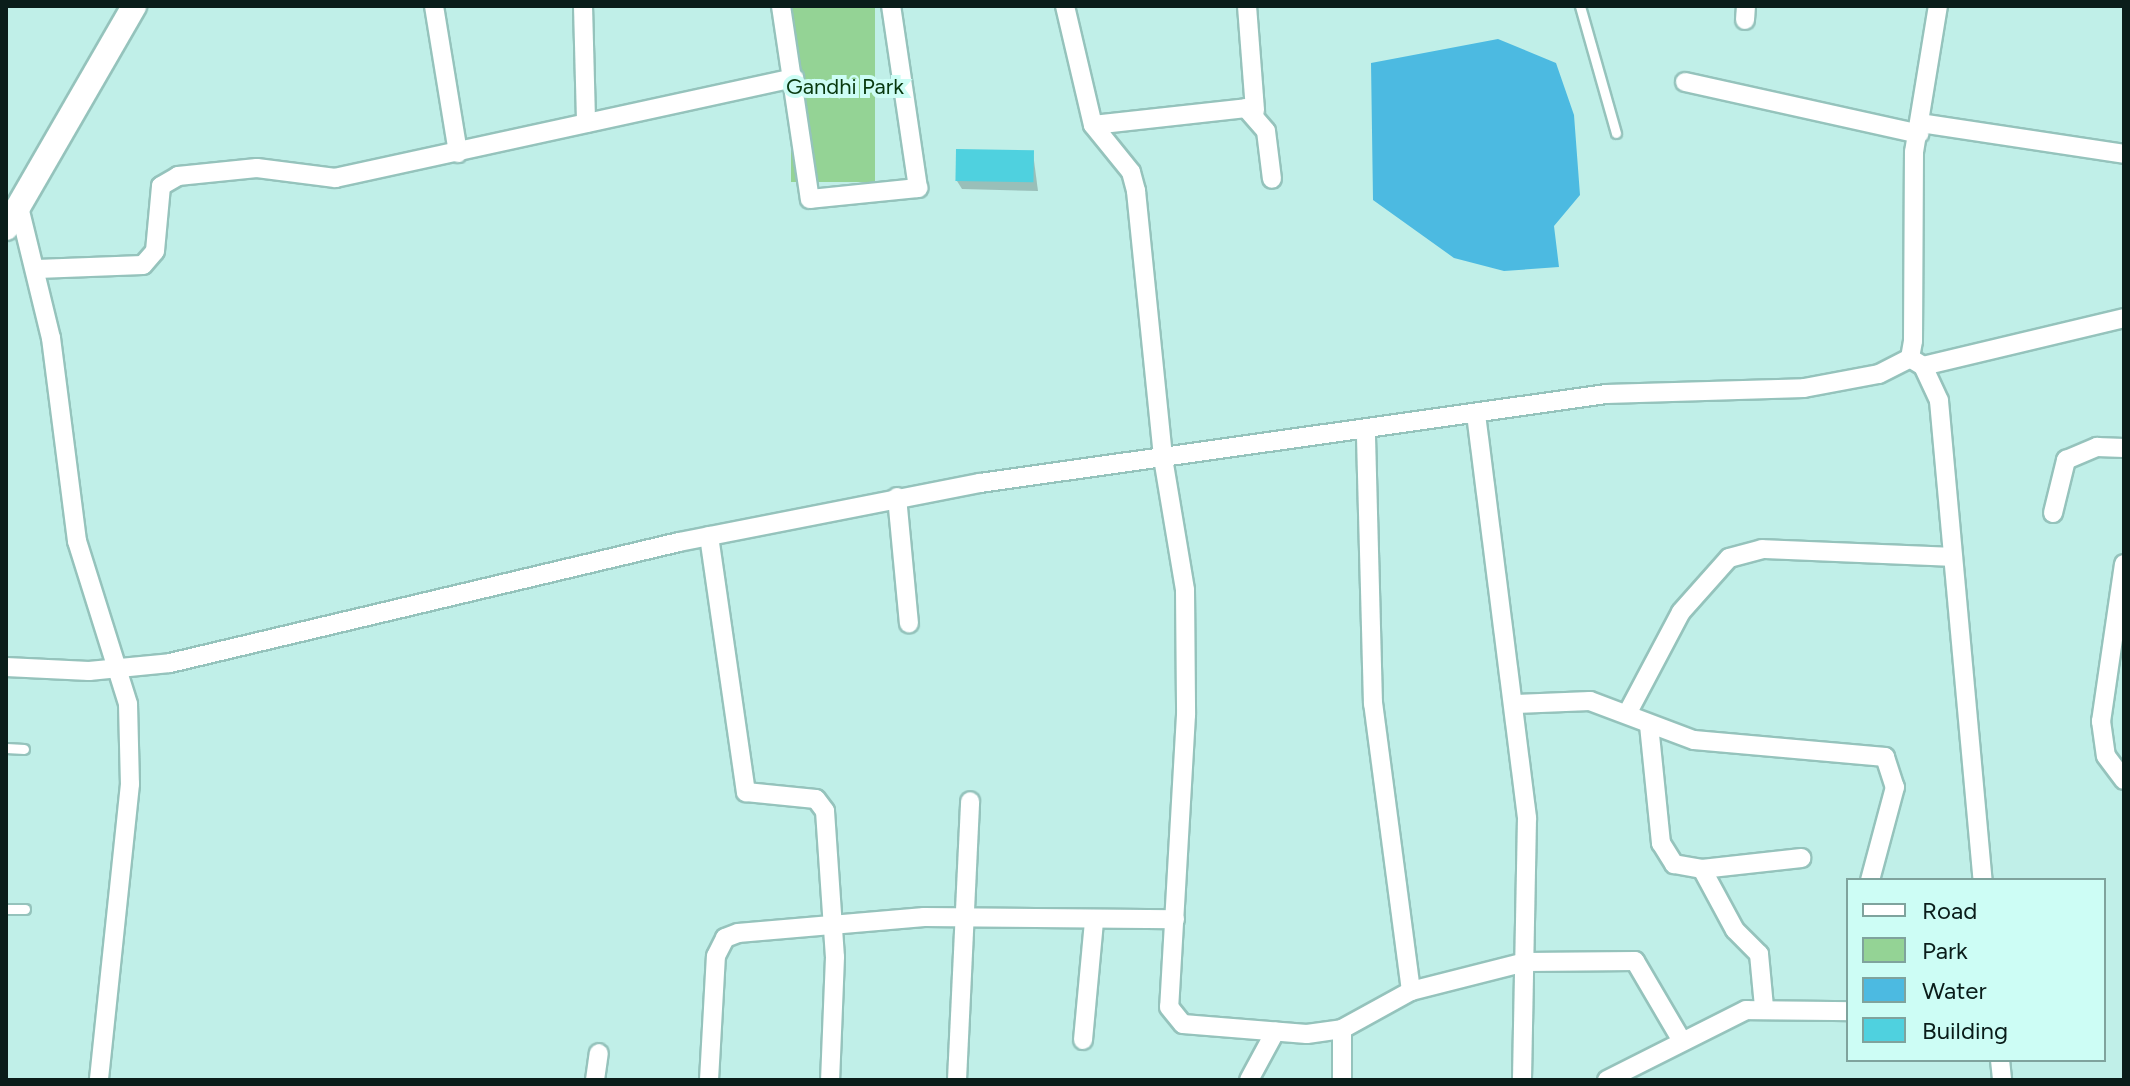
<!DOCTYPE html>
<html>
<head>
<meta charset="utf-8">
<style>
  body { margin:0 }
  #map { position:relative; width:2130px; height:1086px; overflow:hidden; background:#c0efe8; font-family:Figtree,sans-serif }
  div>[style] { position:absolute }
  .green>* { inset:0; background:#94d395; transform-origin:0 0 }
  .water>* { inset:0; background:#4cbae1 }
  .shadow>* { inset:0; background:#0003 }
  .building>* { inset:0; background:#4fd1df; transform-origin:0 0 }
  .roads { filter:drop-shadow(2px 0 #95c3bc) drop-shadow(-2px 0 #95c3bc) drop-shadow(0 2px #95c3bc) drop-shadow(0 -2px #95c3bc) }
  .lane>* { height:9px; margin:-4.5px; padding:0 4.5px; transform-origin:4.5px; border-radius:4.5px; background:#fff }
  .street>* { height:18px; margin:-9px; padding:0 9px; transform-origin:9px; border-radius:9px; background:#fff }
  .secondary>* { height:24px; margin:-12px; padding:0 12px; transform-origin:12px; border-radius:12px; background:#fff }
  span { translate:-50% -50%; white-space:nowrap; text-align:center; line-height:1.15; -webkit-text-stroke:8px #cdfdf5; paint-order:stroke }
  .park-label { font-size:22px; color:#08390f }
  .frame { position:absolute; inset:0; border:8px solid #0a1d1a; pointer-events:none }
  .legend { position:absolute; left:1846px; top:878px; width:260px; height:184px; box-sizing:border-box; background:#cdfdf5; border:2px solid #7fa39d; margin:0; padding:10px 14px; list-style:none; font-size:24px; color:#0a1d1a }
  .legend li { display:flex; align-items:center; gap:16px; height:40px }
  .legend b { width:40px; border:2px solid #7fa39d }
</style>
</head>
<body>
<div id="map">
  <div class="green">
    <div style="left:791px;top:6px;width:84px;height:176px"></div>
  </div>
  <div class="water">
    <div style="clip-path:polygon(1498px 39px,1556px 63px,1574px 115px,1580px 195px,1554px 226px,1559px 267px,1504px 271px,1454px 258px,1373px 200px,1371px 63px)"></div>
  </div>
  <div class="shadow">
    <div style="clip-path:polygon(1033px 153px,1038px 191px,962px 189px,957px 181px)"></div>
  </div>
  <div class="building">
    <div style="left:956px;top:149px;width:78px;height:32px;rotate:1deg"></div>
  </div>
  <div class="roads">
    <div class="lane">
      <div style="left:1580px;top:6px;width:132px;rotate:74.2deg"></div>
      <div style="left:6px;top:748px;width:18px;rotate:3deg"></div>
      <div style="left:6px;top:909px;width:19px"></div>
    </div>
    <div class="street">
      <div style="left:434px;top:6px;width:149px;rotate:80.7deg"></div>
      <div style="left:583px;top:6px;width:117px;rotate:88.5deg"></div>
      <div style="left:781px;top:6px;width:195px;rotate:81.5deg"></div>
      <div style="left:810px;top:199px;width:109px;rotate:-5.8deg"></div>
      <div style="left:918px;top:188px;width:184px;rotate:-98.4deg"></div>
      <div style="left:1065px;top:6px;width:122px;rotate:76.8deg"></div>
      <div style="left:1093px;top:125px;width:60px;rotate:51deg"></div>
      <div style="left:1131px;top:172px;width:20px;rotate:75deg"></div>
      <div style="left:1136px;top:191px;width:268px;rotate:84.2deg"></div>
      <div style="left:1163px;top:458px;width:134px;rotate:80.5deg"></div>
      <div style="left:1185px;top:590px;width:125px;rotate:89.5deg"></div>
      <div style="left:1186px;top:715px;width:292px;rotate:93.3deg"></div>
      <div style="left:1169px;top:1007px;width:22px;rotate:51deg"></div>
      <div style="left:1183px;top:1024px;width:124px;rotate:4.6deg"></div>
      <div style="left:1307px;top:1034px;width:35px;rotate:-8deg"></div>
      <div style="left:1342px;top:1029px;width:79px;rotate:-28.8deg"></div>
      <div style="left:1411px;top:991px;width:290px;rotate:-97.5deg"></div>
      <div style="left:1373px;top:704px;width:274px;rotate:-91.5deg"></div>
      <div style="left:1247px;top:6px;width:105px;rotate:85.6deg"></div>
      <div style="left:1745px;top:20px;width:14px;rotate:-86deg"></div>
      <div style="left:1685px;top:82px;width:240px;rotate:12.5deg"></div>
      <div style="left:1920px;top:123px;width:206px;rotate:8.6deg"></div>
      <div style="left:1093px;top:125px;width:154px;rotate:-6.3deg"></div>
      <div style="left:1246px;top:108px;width:30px;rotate:49deg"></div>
      <div style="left:1266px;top:131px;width:48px;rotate:82.9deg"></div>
      <div style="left:19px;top:207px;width:135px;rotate:76.3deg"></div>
      <div style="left:51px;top:338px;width:205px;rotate:82.7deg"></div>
      <div style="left:77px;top:541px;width:171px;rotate:72.6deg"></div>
      <div style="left:128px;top:704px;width:80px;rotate:88.6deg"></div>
      <div style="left:130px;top:784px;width:298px;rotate:96deg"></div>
      <div style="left:37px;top:269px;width:106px;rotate:-2.2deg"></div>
      <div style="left:143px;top:265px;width:18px;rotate:-49deg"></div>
      <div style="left:155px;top:251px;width:65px;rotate:-84.7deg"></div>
      <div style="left:161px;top:186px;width:20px;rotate:-30deg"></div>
      <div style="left:178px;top:176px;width:79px;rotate:-5.8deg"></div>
      <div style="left:257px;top:168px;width:79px;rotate:7.3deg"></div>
      <div style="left:335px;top:178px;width:470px;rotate:-12.3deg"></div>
      <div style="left:1910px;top:358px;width:15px;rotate:32deg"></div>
      <div style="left:1923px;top:366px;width:38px;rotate:65deg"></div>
      <div style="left:1939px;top:401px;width:481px;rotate:84.8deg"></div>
      <div style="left:1923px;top:366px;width:207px;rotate:-13.4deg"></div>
      <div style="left:1476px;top:414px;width:407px;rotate:82.8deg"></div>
      <div style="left:1527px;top:818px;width:262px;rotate:91.1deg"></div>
      <div style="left:897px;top:497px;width:127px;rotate:84.6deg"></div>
      <div style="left:2053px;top:513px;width:55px;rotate:-76.2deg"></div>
      <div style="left:2066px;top:460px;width:34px;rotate:-23deg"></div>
      <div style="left:2097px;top:447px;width:27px;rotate:2deg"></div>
      <div style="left:709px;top:536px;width:259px;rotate:81.8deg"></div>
      <div style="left:746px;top:792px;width:70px;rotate:5.7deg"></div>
      <div style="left:816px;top:799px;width:15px;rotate:53deg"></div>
      <div style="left:825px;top:811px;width:146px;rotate:86.1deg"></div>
      <div style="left:835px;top:957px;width:123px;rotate:92.3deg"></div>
      <div style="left:2124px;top:564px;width:159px;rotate:98.3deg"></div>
      <div style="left:2101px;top:721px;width:35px;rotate:82deg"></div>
      <div style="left:2106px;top:756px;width:30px;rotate:53deg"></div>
      <div style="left:6px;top:667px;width:83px;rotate:2.8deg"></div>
      <div style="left:89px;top:671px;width:81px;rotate:-5.6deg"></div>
      <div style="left:170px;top:663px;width:523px;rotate:-13.37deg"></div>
      <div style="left:679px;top:542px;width:307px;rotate:-11.1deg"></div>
      <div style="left:980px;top:483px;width:632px;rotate:-8.09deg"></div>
      <div style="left:1606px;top:394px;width:198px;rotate:-1.7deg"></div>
      <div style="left:1804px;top:388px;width:76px;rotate:-10.6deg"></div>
      <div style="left:1879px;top:374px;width:35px;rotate:-27deg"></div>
      <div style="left:1910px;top:358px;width:17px;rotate:-80deg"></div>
      <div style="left:1913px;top:341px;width:189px;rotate:-89.7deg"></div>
      <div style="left:1914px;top:152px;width:148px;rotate:-80.7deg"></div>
      <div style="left:1516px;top:704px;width:74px;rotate:-2.3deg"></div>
      <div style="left:1590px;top:701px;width:111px;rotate:20.6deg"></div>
      <div style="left:1694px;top:740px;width:192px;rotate:5.1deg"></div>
      <div style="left:1885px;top:757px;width:32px;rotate:72deg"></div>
      <div style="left:1895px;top:787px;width:96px;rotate:105deg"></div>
      <div style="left:1627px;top:714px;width:115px;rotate:-62.1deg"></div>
      <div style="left:1681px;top:612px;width:72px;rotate:-48.4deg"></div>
      <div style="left:1729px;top:558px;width:34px;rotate:-15deg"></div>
      <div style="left:1762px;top:549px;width:190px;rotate:2.4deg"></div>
      <div style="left:1649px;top:725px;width:119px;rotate:84.2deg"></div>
      <div style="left:1661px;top:843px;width:25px;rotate:58deg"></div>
      <div style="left:1674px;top:864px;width:28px;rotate:10deg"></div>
      <div style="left:1702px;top:869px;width:100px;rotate:-6.3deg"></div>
      <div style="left:1702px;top:869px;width:69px;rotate:61.6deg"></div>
      <div style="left:1735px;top:930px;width:34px;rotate:45deg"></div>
      <div style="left:1759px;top:954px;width:53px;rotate:84.6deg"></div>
      <div style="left:1411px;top:991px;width:119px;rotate:-14.2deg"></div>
      <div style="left:1526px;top:962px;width:109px;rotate:-0.5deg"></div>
      <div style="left:1635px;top:961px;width:93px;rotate:59.6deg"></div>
      <div style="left:1342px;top:1029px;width:51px;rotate:90deg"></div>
      <div style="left:1083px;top:1040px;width:119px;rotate:-84.7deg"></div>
      <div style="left:2000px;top:1060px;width:20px;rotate:84deg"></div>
      <div style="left:595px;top:1080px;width:27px;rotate:-82deg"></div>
      <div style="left:709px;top:1080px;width:124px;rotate:-86.8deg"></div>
      <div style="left:716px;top:956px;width:20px;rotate:-63deg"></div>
      <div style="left:725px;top:938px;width:14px;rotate:-21deg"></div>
      <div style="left:738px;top:933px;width:187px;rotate:-4.9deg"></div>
      <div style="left:924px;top:917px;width:251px;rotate:0.5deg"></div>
      <div style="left:957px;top:1080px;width:279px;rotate:-87.3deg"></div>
      <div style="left:1249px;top:1080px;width:55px;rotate:-61.6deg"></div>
      <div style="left:1607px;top:1080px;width:156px;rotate:-26.7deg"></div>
      <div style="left:1746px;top:1010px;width:102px;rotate:0.6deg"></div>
    </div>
    <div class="secondary">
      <div style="left:6px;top:228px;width:256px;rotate:-60deg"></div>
    </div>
  </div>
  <div class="park-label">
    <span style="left:845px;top:87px">Gandhi Park</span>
  </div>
  <div class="frame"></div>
  <ul class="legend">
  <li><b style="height:10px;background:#fff"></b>Road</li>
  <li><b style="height:22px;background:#94d395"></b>Park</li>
  <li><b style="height:22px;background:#4cbae1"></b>Water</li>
  <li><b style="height:22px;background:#4fd1df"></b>Building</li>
  </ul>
</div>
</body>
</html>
